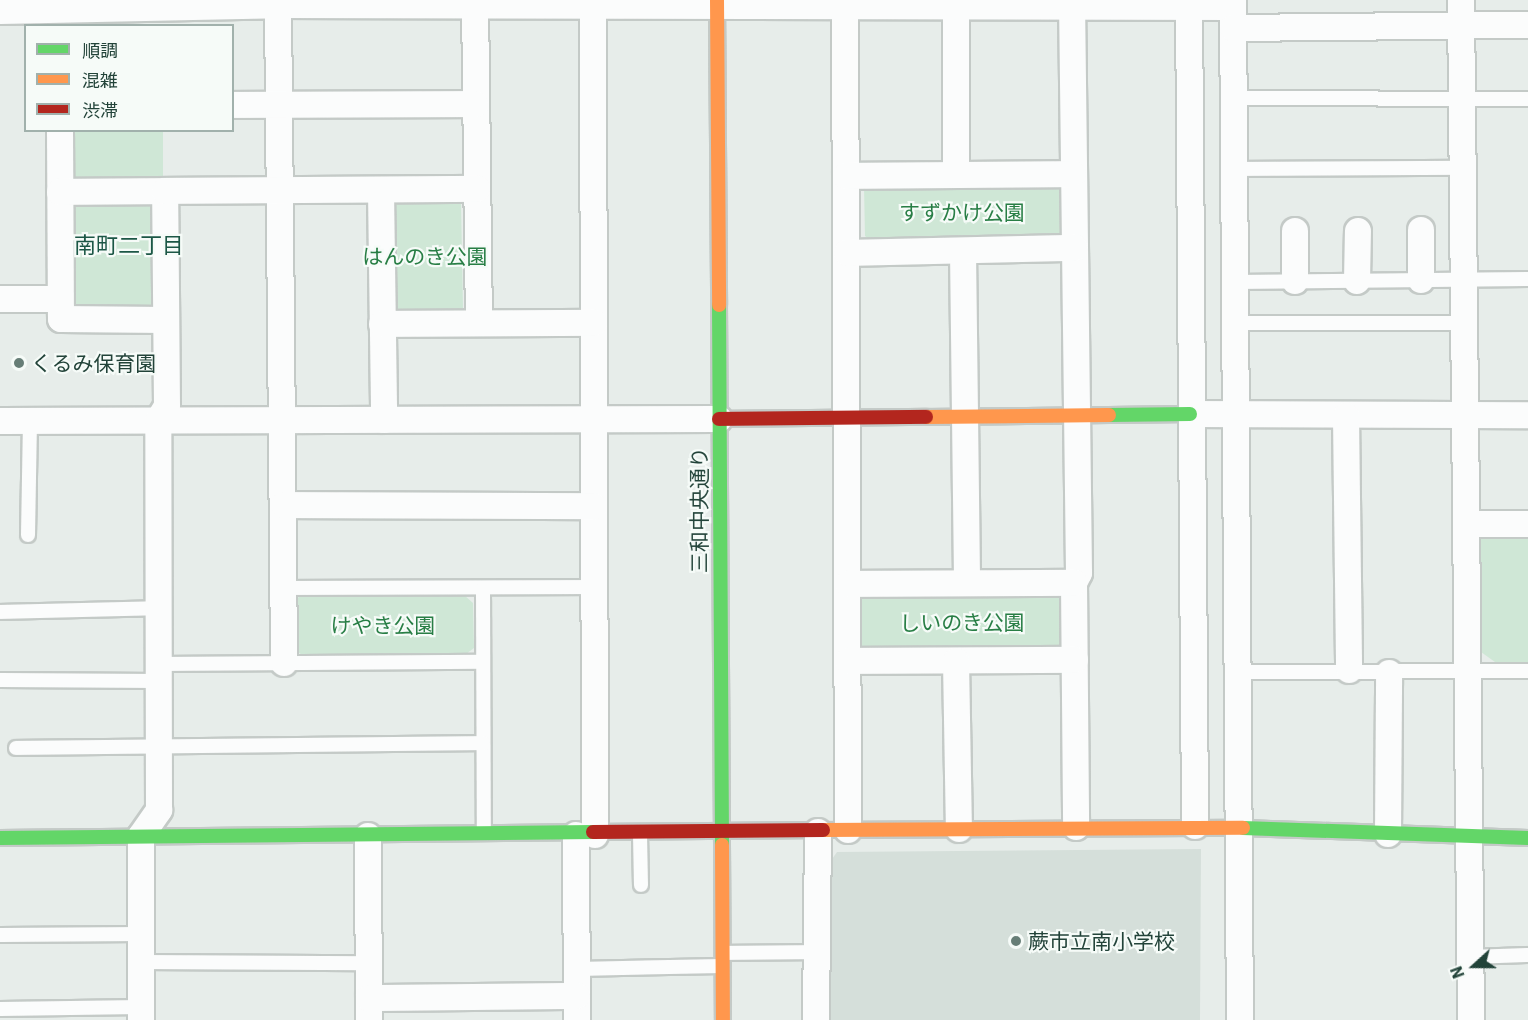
<!DOCTYPE html>
<html>
<head>
<meta charset="utf-8">
<style>
  body { margin:0 }
  #map { position:relative; width:1528px; height:1020px; overflow:hidden; background:#e7edea; font-family:"IBM Plex Sans","Noto Sans JP",sans-serif }
  div>[style] { position:absolute }
  .built>* { inset:0; background:#d5dfda }
  .green>* { inset:0; background:#cfe7d6; transform-origin:0 0 }
  .roads { filter:drop-shadow(2px 0 #c4cac7) drop-shadow(-2px 0 #c4cac7) drop-shadow(0 2px #c4cac7) drop-shadow(0 -2px #c4cac7) }
  .lane>* { height:14px; margin:-7px; padding:0 7px; transform-origin:7px; border-radius:7px; background:#fbfcfc }
  .street>* { height:26px; margin:-13px; padding:0 13px; transform-origin:13px; border-radius:13px; background:#fbfcfc }
  .fast>* { height:14px; margin:-7px; padding:0 7px; transform-origin:7px; border-radius:7px; background:#63d668 }
  .slow>* { height:14px; margin:-7px; padding:0 7px; transform-origin:7px; border-radius:7px; background:#ff974d }
  .jam>* { height:14px; margin:-7px; padding:0 7px; transform-origin:7px; border-radius:7px; background:#b3261e }
  .dots>* { width:16px; height:16px; translate:-50% -50%; box-sizing:border-box; border:3px solid #f6fbf8; border-radius:50% }
  span { translate:-50% -50%; white-space:nowrap; text-align:center; line-height:1.15; -webkit-text-stroke:4.5px #f6fbf8; paint-order:stroke }
  .park-label { font-size:21px; color:#287e45 }
  .poi-label { font-size:21px; color:#224339 }
  .left { translate:0 -50%; text-align:left }
  .street-label { font-size:21px; color:#224339 }
  .neighbourhood-label { font-size:22px; color:#1c5746 }
  .legend { position:absolute; left:24px; top:24px; width:210px; height:108px; box-sizing:border-box; background:#f6fbf8; border:2px solid #a1b1ac; margin:0; padding:8px 10px; list-style:none; font-size:18px; color:#224339 }
  .legend li { display:flex; align-items:center; gap:12px; height:30px }
  .legend b { width:30px; border:2px solid #a1b1ac }
  .north { position:absolute; left:1444px; top:936px; width:60px; height:60px; -webkit-text-stroke:4px #f6fbf8; paint-order:stroke; rotate:249deg; font-size:16px; font-weight:700; line-height:24px; text-align:center; color:#224339 }
  .north::after { content:''; display:block; margin:auto; width:21px; height:27px; background:#224339; clip-path:polygon(50% 0,100% 100%,50% 72%,0 100%) }
</style>
</head>
<body>
<div id="map">
  <div class="built">
    <div style="clip-path:polygon(1201px 849px,1200px 1020px,831px 1020px,830px 862px,837px 852px)"></div>
  </div>
  <div class="green">
    <div style="left:60px;top:131px;width:103px;height:188px"></div>
    <div style="clip-path:polygon(1055px 181px,1060px 187px,1061px 234px,1055px 241px,872px 242px,865px 236px,864px 186px)"></div>
    <div style="clip-path:polygon(393px 197px,456px 197px,461px 204px,463px 308px,456px 315px,393px 316px)"></div>
    <div style="clip-path:polygon(1488px 534px,1528px 534px,1528px 662px,1495px 662px,1481px 652px,1479px 540px)"></div>
    <div style="clip-path:polygon(1056px 590px,1055px 596px,1062px 596px,1063px 648px,861px 650px,861px 594px)"></div>
    <div style="clip-path:polygon(464px 595px,473px 603px,474px 648px,466px 654px,302px 655px,294px 649px,292px 601px,301px 596px)"></div>
  </div>
  <div class="roads">
    <div class="lane">
      <div style="left:1233px;top:98px;width:295px;rotate:0.2deg"></div>
      <div style="left:1234px;top:169px;width:229px;rotate:-0.3deg"></div>
      <div style="left:1235px;top:282px;width:293px;rotate:-0.6deg"></div>
      <div style="left:1235px;top:323px;width:229px"></div>
      <div style="left:28px;top:535px;width:114px;rotate:-89deg"></div>
      <div style="left:284px;top:588px;width:311px;rotate:-0.2deg"></div>
      <div style="left:483px;top:590px;width:243px;rotate:89.8deg"></div>
      <div style="left:0;top:612px;width:159px;rotate:-1.4deg"></div>
      <div style="left:159px;top:664px;width:324px;rotate:-0.4deg"></div>
      <div style="left:1238px;top:672px;width:290px;rotate:-0.2deg"></div>
      <div style="left:0;top:680px;width:159px;rotate:0.4deg"></div>
      <div style="left:16px;top:748px;width:467px;rotate:-0.6deg"></div>
      <div style="left:640px;top:834px;width:51px;rotate:88.9deg"></div>
      <div style="left:0;top:935px;width:141px;rotate:-0.4deg"></div>
      <div style="left:723px;top:953px;width:94px;rotate:-0.6deg"></div>
      <div style="left:1470px;top:957px;width:58px;rotate:-2deg"></div>
      <div style="left:141px;top:962px;width:228px;rotate:0.3deg"></div>
      <div style="left:577px;top:969px;width:145px;rotate:-1.2deg"></div>
      <div style="left:0;top:1009px;width:141px;rotate:-0.8deg"></div>
    </div>
    <div class="street">
      <div style="left:278px;top:0;width:663px;rotate:89.48deg"></div>
      <div style="left:475px;top:0;width:323px;rotate:89.3deg"></div>
      <div style="left:593px;top:0;width:835px;rotate:89.86deg"></div>
      <div style="left:845px;top:0;width:830px;rotate:89.79deg"></div>
      <div style="left:956px;top:0;width:174px;rotate:90deg"></div>
      <div style="left:1072px;top:0;width:573px;rotate:89.3deg"></div>
      <div style="left:1079px;top:573px;width:11px;rotate:117deg"></div>
      <div style="left:1074px;top:583px;width:244px;rotate:89.5deg"></div>
      <div style="left:1189px;top:0;width:826px;rotate:89.58deg"></div>
      <div style="left:1233px;top:0;width:1020px;rotate:89.61deg"></div>
      <div style="left:1461px;top:0;width:1020px;rotate:89.44deg"></div>
      <div style="left:0;top:11px;width:278px;rotate:-1.2deg"></div>
      <div style="left:278px;top:5px;width:955px;rotate:0.12deg"></div>
      <div style="left:1233px;top:28px;width:295px;rotate:-0.6deg"></div>
      <div style="left:232px;top:105px;width:243px;rotate:-0.2deg"></div>
      <div style="left:60px;top:130px;width:189px;rotate:89.7deg"></div>
      <div style="left:61px;top:319px;width:104px;rotate:0.6deg"></div>
      <div style="left:846px;top:176px;width:227px;rotate:-0.5deg"></div>
      <div style="left:381px;top:191px;width:229px;rotate:89.2deg"></div>
      <div style="left:60px;top:192px;width:105px;rotate:-0.5deg"></div>
      <div style="left:963px;top:251px;width:332px;rotate:89.3deg"></div>
      <div style="left:847px;top:253px;width:228px;rotate:-1.3deg"></div>
      <div style="left:1421px;top:280px;width:50px;rotate:-90deg"></div>
      <div style="left:1295px;top:281px;width:50px;rotate:-90deg"></div>
      <div style="left:1357px;top:281px;width:50px;rotate:-88.9deg"></div>
      <div style="left:0;top:299px;width:60px"></div>
      <div style="left:382px;top:324px;width:212px;rotate:-0.3deg"></div>
      <div style="left:1190px;top:414px;width:338px;rotate:0.2deg"></div>
      <div style="left:1346px;top:416px;width:254px;rotate:89.3deg"></div>
      <div style="left:0;top:421px;width:719px;rotate:-0.16deg"></div>
      <div style="left:284px;top:505px;width:310px;rotate:0.2deg"></div>
      <div style="left:1466px;top:524px;width:62px"></div>
      <div style="left:848px;top:584px;width:226px;rotate:-0.3deg"></div>
      <div style="left:848px;top:661px;width:227px;rotate:-0.3deg"></div>
      <div style="left:956px;top:661px;width:168px;rotate:89deg"></div>
      <div style="left:1388px;top:834px;width:161px;rotate:-89.6deg"></div>
      <div style="left:576px;top:835px;width:185px;rotate:89.7deg"></div>
      <div style="left:368px;top:836px;width:184px;rotate:89.7deg"></div>
      <div style="left:369px;top:998px;width:208px;rotate:-0.6deg"></div>
      <div style="left:141px;top:1020px;width:184px;rotate:-90deg"></div>
      <div style="left:141px;top:836px;width:32px;rotate:-55deg"></div>
      <div style="left:159px;top:810px;width:389px;rotate:-90.1deg"></div>
      <div style="left:158px;top:421px;width:17px;rotate:-59deg"></div>
      <div style="left:167px;top:406px;width:215px;rotate:-90.5deg"></div>
      <div style="left:165px;top:191px;width:312px;rotate:-0.4deg"></div>
      <div style="left:816px;top:1020px;width:188px;rotate:-89.4deg"></div>
    </div>
    <div class="fast">
      <div style="left:719px;top:305px;width:540px;rotate:89.68deg"></div>
      <div style="left:1109px;top:415px;width:81px;rotate:-0.7deg"></div>
      <div style="left:1243px;top:828px;width:285px;rotate:2deg"></div>
      <div style="left:0;top:838px;width:593px;rotate:-0.58deg"></div>
    </div>
    <div class="slow">
      <div style="left:717px;top:0;width:305px;rotate:89.6deg"></div>
      <div style="left:926px;top:417px;width:183px;rotate:-0.6deg"></div>
      <div style="left:823px;top:830px;width:420px;rotate:-0.3deg"></div>
      <div style="left:722px;top:845px;width:175px;rotate:89.7deg"></div>
    </div>
    <div class="jam">
      <div style="left:719px;top:419px;width:207px;rotate:-0.6deg"></div>
      <div style="left:593px;top:832px;width:230px;rotate:-0.5deg"></div>
    </div>
  </div>
  <div class="dots">
    <div style="left:19px;top:363px;background:#677e77"></div>
    <div style="left:1016px;top:941px;background:#677e77"></div>
  </div>
  <div class="park-label">
    <span style="left:962px;top:212px">すずかけ公園</span>
    <span style="left:425px;top:256px">はんのき公園</span>
    <span style="left:962px;top:622px">しいのき公園</span>
    <span style="left:383px;top:625px">けやき公園</span>
  </div>
  <div class="poi-label">
    <span class="left" style="left:31px;top:363px">くるみ保育園</span>
    <span class="left" style="left:1028px;top:941px">蕨市立南小学校</span>
  </div>
  <div class="street-label">
    <span style="left:699px;top:510px;rotate:-90deg">三和中央通り</span>
  </div>
  <div class="neighbourhood-label">
    <span style="left:129px;top:245px">南町二丁目</span>
  </div>
  <ul class="legend">
  <li><b style="height:8px;background:#63d668"></b>順調</li>
  <li><b style="height:8px;background:#ff974d"></b>混雑</li>
  <li><b style="height:8px;background:#b3261e"></b>渋滞</li>
  </ul>
  <div class="north">N</div>
</div>
</body>
</html>
